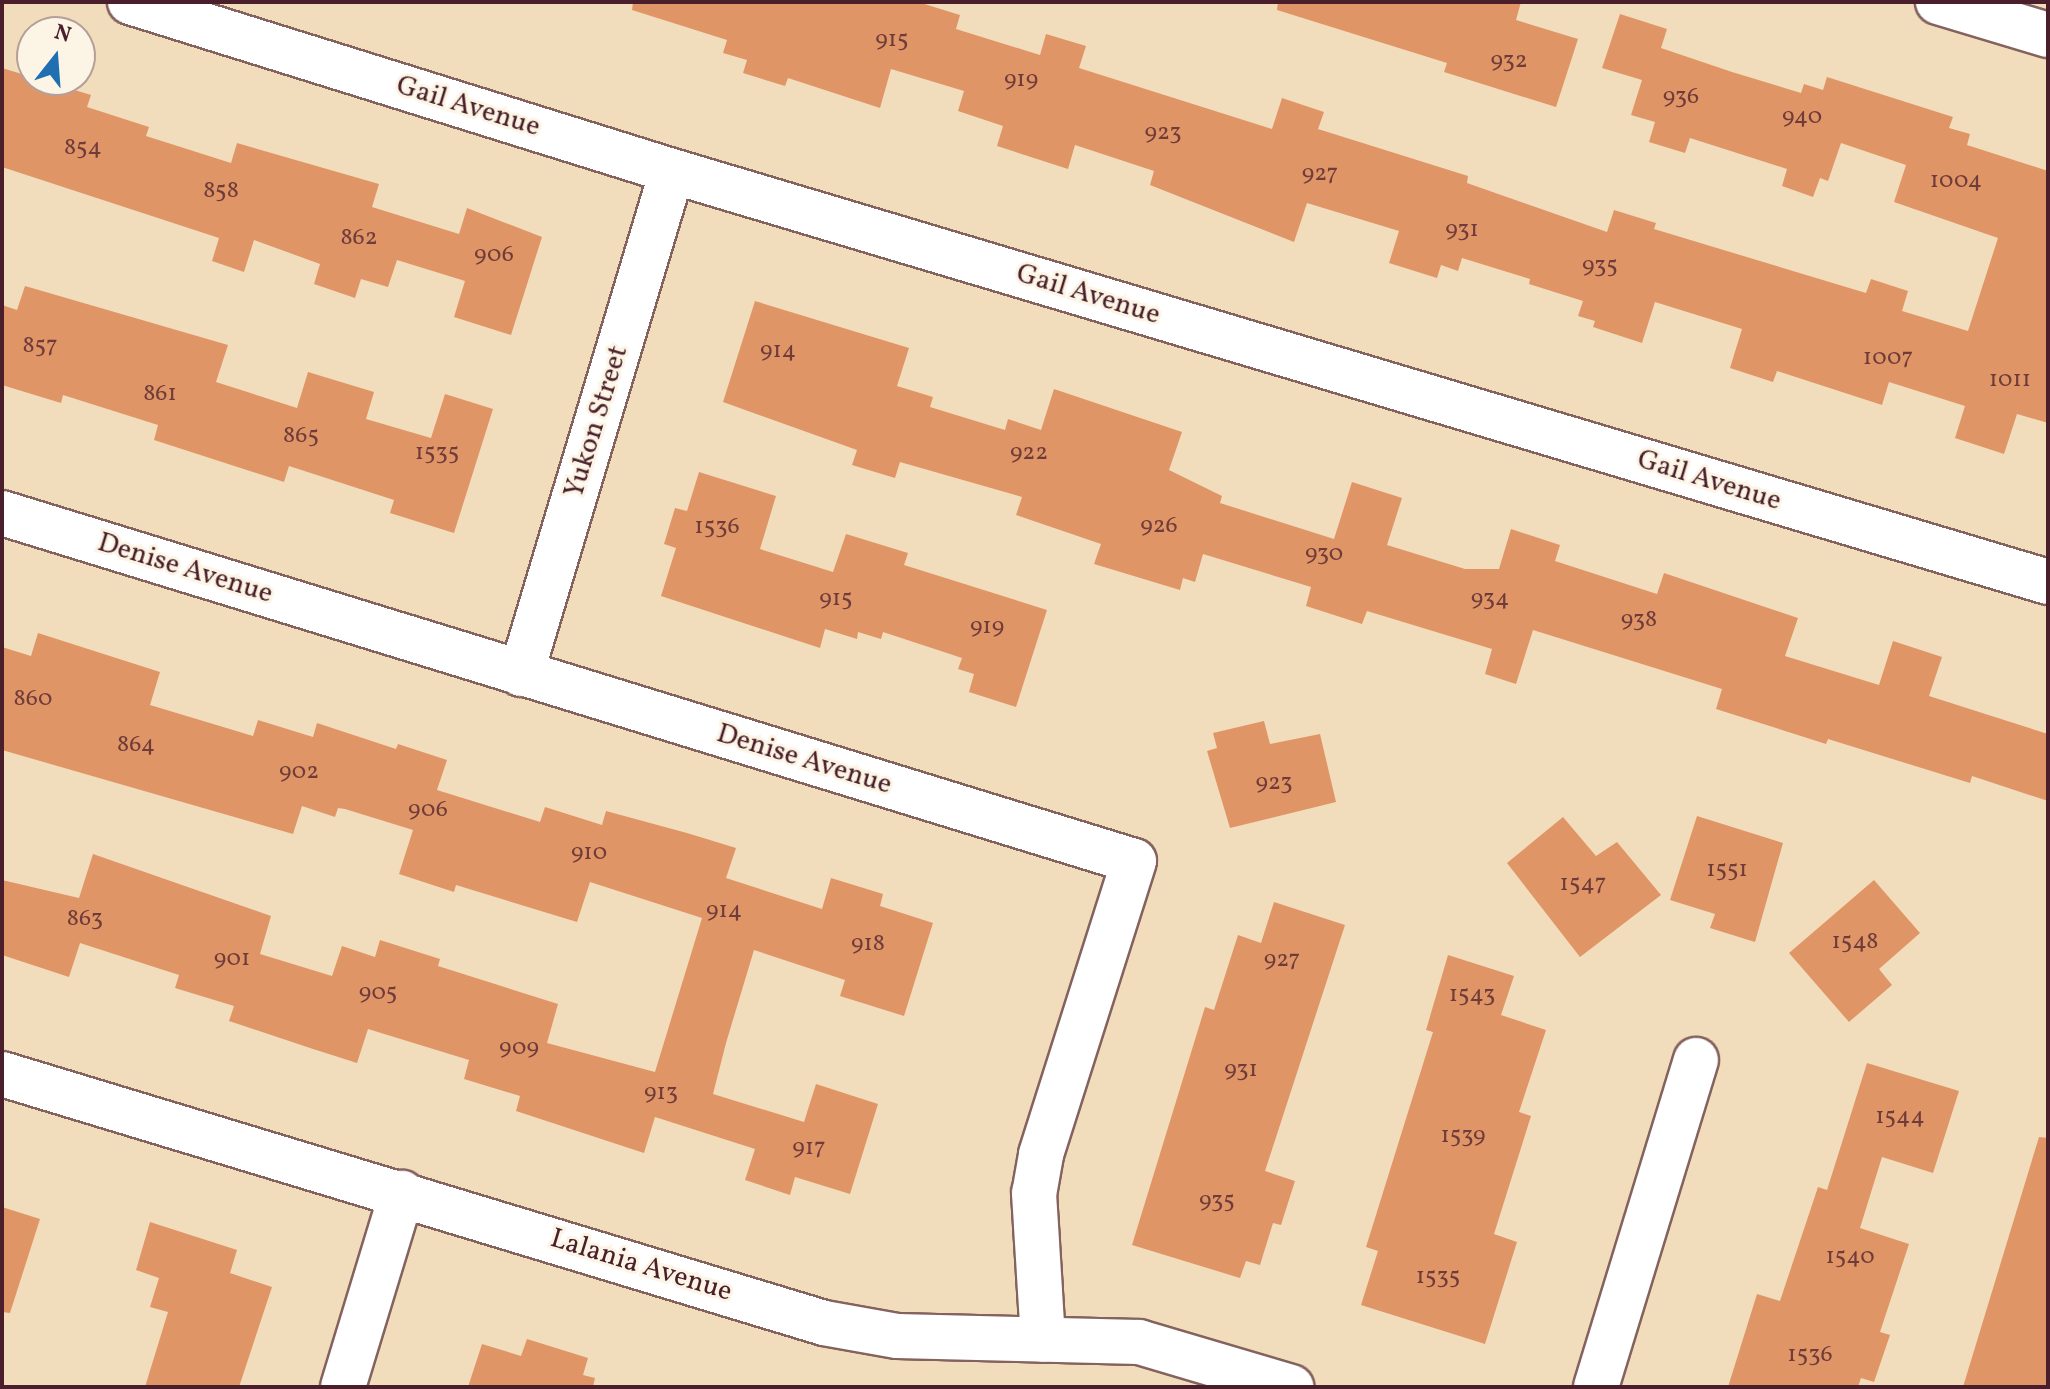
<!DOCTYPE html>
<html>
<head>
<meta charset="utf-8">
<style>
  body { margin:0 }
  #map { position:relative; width:2050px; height:1389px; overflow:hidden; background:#f1ddbc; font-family:Vollkorn,serif }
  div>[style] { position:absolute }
  .building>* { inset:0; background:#e09567 }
  .roads { filter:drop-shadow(2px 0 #84625e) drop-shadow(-2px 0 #84625e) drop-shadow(0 2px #84625e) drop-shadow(0 -2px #84625e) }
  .minor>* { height:44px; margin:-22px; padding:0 22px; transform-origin:22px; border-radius:22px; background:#fff }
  span { translate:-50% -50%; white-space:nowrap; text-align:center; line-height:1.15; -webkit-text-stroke:6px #fcf5e5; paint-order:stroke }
  .number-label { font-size:24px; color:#703c3a }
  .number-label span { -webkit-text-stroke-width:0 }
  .street-label { font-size:28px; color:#4a1f2b }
  .frame { position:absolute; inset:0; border:4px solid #4a1f2b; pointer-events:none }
  .north { position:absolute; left:16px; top:16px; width:80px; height:80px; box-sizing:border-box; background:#fcf5e5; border:2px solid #b59f9b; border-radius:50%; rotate:17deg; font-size:22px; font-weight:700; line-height:32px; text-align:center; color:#4a1f2b }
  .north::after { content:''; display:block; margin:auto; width:28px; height:36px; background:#1f6fb2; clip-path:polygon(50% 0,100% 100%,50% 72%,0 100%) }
</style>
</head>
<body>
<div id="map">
  <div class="building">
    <div style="clip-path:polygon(633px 2px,918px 2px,960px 15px,956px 29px,1040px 55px,1046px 34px,1086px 46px,1079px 68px,1272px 129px,1282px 98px,1324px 112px,1318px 129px,1468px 176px,1467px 183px,1607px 232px,1614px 210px,1656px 223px,1654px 229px,1866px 293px,1871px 279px,1908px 291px,1902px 311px,1968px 331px,1998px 238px,1894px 202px,1906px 165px,1841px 143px,1828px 181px,1820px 178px,1813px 197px,1782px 186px,1787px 169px,1690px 138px,1685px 153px,1649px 142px,1655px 122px,1631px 115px,1642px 80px,1602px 68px,1620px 14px,1667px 29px,1661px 48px,1732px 72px,1801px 93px,1804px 84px,1823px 90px,1827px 77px,1953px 117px,1949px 128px,1970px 134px,1967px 145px,2048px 171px,2048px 423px,2017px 414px,2004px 454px,1955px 438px,1965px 406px,1889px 382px,1882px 405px,1777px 371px,1773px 382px,1730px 368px,1742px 329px,1655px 302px,1642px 343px,1593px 327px,1595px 321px,1578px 316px,1583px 301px,1529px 284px,1530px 279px,1462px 258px,1458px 271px,1441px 265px,1437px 278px,1389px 263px,1399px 231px,1307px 203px,1294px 242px,1150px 185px,1154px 171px,1075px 145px,1068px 169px,997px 146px,1003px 126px,958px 111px,964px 91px,891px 69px,880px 108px,788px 78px,785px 86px,743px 73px,747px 60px,723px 53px,727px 40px,632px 10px)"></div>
    <div style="clip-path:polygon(1278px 2px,1521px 2px,1516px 20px,1578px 39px,1556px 107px,1444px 72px,1447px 63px,1277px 10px)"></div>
    <div style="clip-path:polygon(2px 68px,91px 95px,87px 107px,149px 127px,146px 136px,231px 163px,237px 143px,379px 184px,372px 207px,459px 234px,467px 208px,542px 237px,511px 335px,454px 317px,465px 281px,397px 260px,388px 287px,361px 279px,355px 298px,314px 284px,320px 264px,254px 240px,244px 272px,212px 261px,219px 238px,2px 167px)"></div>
    <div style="clip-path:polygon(25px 286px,228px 345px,216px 382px,297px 408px,308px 372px,374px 392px,366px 419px,431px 438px,445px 394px,493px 409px,454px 533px,390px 513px,394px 500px,289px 466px,284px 482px,154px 440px,158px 425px,63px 395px,61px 403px,2px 385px,2px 305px,17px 310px)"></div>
    <div style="clip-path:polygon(755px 301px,909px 348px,897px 386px,933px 397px,930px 407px,1005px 430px,1008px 419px,1041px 430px,1054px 389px,1182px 432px,1169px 470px,1222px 496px,1220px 503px,1334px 539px,1352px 482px,1402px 498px,1387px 545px,1465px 569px,1499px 569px,1511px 529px,1560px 545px,1555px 561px,1657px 594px,1664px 573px,1798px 618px,1785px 656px,1879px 685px,1893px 641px,1942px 657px,1929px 696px,2048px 734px,2048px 801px,1972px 776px,1970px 783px,1828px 739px,1826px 744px,1716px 709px,1722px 689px,1533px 630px,1516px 684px,1485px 674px,1492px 649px,1367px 611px,1362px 624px,1306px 606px,1311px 587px,1203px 554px,1195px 582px,1183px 578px,1180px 590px,1094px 564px,1101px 544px,1016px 515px,1022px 497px,900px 462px,895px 478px,852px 465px,857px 450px,723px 402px)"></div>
    <div style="clip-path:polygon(699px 472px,776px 496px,760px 549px,833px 572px,846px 534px,908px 553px,904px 565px,1047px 610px,1016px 707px,969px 692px,974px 674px,958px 669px,962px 658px,883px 632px,881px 639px,858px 632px,857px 639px,825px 629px,820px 648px,661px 596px,676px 548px,664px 544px,675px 508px,687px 511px)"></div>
    <div style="clip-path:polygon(38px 633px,160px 672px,150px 705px,253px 736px,258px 720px,313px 737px,317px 723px,396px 749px,398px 744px,447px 760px,437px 790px,540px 822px,545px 807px,602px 825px,606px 811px,687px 833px,736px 848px,726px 878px,822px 909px,831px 878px,883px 894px,880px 906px,933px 923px,904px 1016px,840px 996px,845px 980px,754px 950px,726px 1043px,713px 1094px,804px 1122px,816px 1084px,878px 1104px,850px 1194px,795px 1177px,790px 1195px,745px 1180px,755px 1149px,655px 1117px,644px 1153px,516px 1111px,520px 1096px,464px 1079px,469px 1060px,368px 1029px,357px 1063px,310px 1048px,229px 1021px,234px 1006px,175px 988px,179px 975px,80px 943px,69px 977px,2px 955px,2px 880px,79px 898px,93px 854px,271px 916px,260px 954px,332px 976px,342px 946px,375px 957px,380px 940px,440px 959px,438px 966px,558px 1004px,547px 1043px,655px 1072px,702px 918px,590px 882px,577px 922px,456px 885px,454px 892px,399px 874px,413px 830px,345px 809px,338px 808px,335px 817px,302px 806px,293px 834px,2px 750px,2px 647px,31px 656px)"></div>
    <div style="clip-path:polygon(1264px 721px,1270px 744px,1320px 734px,1336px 802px,1230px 828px,1207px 751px,1217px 748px,1213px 733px)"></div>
    <div style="clip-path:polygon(1697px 816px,1783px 843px,1755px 942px,1710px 928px,1715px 914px,1670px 900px)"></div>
    <div style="clip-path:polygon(1563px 817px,1596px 856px,1617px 842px,1661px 895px,1580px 957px,1507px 863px)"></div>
    <div style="clip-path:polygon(1874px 880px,1920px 933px,1879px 969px,1892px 985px,1849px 1022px,1789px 953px)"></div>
    <div style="clip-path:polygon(1274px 902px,1345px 925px,1265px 1171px,1295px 1181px,1281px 1225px,1273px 1223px,1260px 1265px,1246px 1261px,1240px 1278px,1132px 1245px,1205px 1007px,1214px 1010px,1238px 935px,1261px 943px)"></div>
    <div style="clip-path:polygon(1448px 955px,1514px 976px,1501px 1015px,1546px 1030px,1519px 1112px,1531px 1116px,1494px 1234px,1517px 1242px,1485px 1344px,1361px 1305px,1378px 1251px,1366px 1247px,1433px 1032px,1426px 1030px)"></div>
    <div style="clip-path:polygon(1867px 1063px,1959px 1091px,1933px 1173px,1882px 1157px,1860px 1228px,1909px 1244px,1880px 1332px,1890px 1335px,1874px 1382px,1861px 1378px,1858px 1387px,1728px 1387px,1757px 1294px,1780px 1301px,1818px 1187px,1827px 1190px)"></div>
    <div style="clip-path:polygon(2039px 1137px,2048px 1138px,2048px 1387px,1963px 1387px)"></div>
    <div style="clip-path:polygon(2px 1207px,40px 1219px,10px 1313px,2px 1312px)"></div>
    <div style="clip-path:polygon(150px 1222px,237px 1250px,230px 1273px,272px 1287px,239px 1387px,145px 1387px,168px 1312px,150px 1307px,159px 1278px,136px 1270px)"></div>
    <div style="clip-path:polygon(527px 1339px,588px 1358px,583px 1375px,595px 1378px,593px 1387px,468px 1387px,482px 1344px,521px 1356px)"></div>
  </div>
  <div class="roads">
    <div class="minor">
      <div style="left:130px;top:2px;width:568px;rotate:17.32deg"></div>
      <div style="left:672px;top:171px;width:1436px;rotate:16.63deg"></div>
      <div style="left:1938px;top:2px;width:115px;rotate:16.7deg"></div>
      <div style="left:2px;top:513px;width:1184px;rotate:17.09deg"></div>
      <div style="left:1134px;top:861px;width:308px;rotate:107.6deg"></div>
      <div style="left:1041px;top:1155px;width:39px;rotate:100deg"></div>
      <div style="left:1034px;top:1193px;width:147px;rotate:86.5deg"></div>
      <div style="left:521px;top:674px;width:525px;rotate:-73.29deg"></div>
      <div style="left:2px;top:1074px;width:859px;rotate:16.85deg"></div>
      <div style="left:824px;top:1323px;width:74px;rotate:10.1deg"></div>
      <div style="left:897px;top:1336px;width:242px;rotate:1.4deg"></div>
      <div style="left:1139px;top:1342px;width:159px;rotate:16.5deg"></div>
      <div style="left:343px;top:1387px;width:203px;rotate:-73.1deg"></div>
      <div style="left:1596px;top:1387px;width:342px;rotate:-73deg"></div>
    </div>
  </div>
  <div class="number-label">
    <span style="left:892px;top:41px">915</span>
    <span style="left:1509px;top:62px">932</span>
    <span style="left:1021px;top:81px">919</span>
    <span style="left:1681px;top:98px">936</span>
    <span style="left:1802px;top:118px">940</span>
    <span style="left:1163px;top:134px">923</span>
    <span style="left:83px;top:149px">854</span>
    <span style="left:1320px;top:175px">927</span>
    <span style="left:1956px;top:182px">1004</span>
    <span style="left:221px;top:192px">858</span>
    <span style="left:1462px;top:231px">931</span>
    <span style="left:359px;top:239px">862</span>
    <span style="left:494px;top:256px">906</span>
    <span style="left:1600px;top:267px">935</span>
    <span style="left:40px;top:347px">857</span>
    <span style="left:778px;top:352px">914</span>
    <span style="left:1888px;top:359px">1007</span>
    <span style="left:2010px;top:381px">1011</span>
    <span style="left:160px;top:395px">861</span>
    <span style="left:301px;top:437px">865</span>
    <span style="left:437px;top:454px">1535</span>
    <span style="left:1029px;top:454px">922</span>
    <span style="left:1159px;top:527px">926</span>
    <span style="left:717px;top:528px">1536</span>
    <span style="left:1324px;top:555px">930</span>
    <span style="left:836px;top:600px">915</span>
    <span style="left:1490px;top:600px">934</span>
    <span style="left:1639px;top:621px">938</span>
    <span style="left:987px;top:628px">919</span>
    <span style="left:33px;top:700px">860</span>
    <span style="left:136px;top:746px">864</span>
    <span style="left:299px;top:773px">902</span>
    <span style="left:1274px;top:784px">923</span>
    <span style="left:428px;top:811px">906</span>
    <span style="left:589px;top:854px">910</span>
    <span style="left:1727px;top:871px">1551</span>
    <span style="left:1583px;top:885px">1547</span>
    <span style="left:724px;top:912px">914</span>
    <span style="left:85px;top:920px">863</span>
    <span style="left:1855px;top:943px">1548</span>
    <span style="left:868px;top:945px">918</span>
    <span style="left:232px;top:960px">901</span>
    <span style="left:1282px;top:961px">927</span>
    <span style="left:378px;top:994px">905</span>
    <span style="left:1472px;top:996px">1543</span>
    <span style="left:519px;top:1049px">909</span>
    <span style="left:1241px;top:1071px">931</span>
    <span style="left:661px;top:1094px">913</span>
    <span style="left:1900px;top:1118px">1544</span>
    <span style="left:1463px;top:1137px">1539</span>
    <span style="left:809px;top:1149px">917</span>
    <span style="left:1217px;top:1202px">935</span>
    <span style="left:1850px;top:1258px">1540</span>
    <span style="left:1438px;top:1278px">1535</span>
    <span style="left:1810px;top:1356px">1536</span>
  </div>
  <div class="street-label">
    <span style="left:468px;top:107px;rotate:17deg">Gail Avenue</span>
    <span style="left:1088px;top:295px;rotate:17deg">Gail Avenue</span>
    <span style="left:597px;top:422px;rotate:-73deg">Yukon Street</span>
    <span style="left:1709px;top:481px;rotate:17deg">Gail Avenue</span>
    <span style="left:185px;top:569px;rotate:17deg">Denise Avenue</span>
    <span style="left:804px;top:760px;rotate:17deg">Denise Avenue</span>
    <span style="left:641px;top:1266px;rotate:17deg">Lalania Avenue</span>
  </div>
  <div class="frame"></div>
  <div class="north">N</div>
</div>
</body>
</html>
